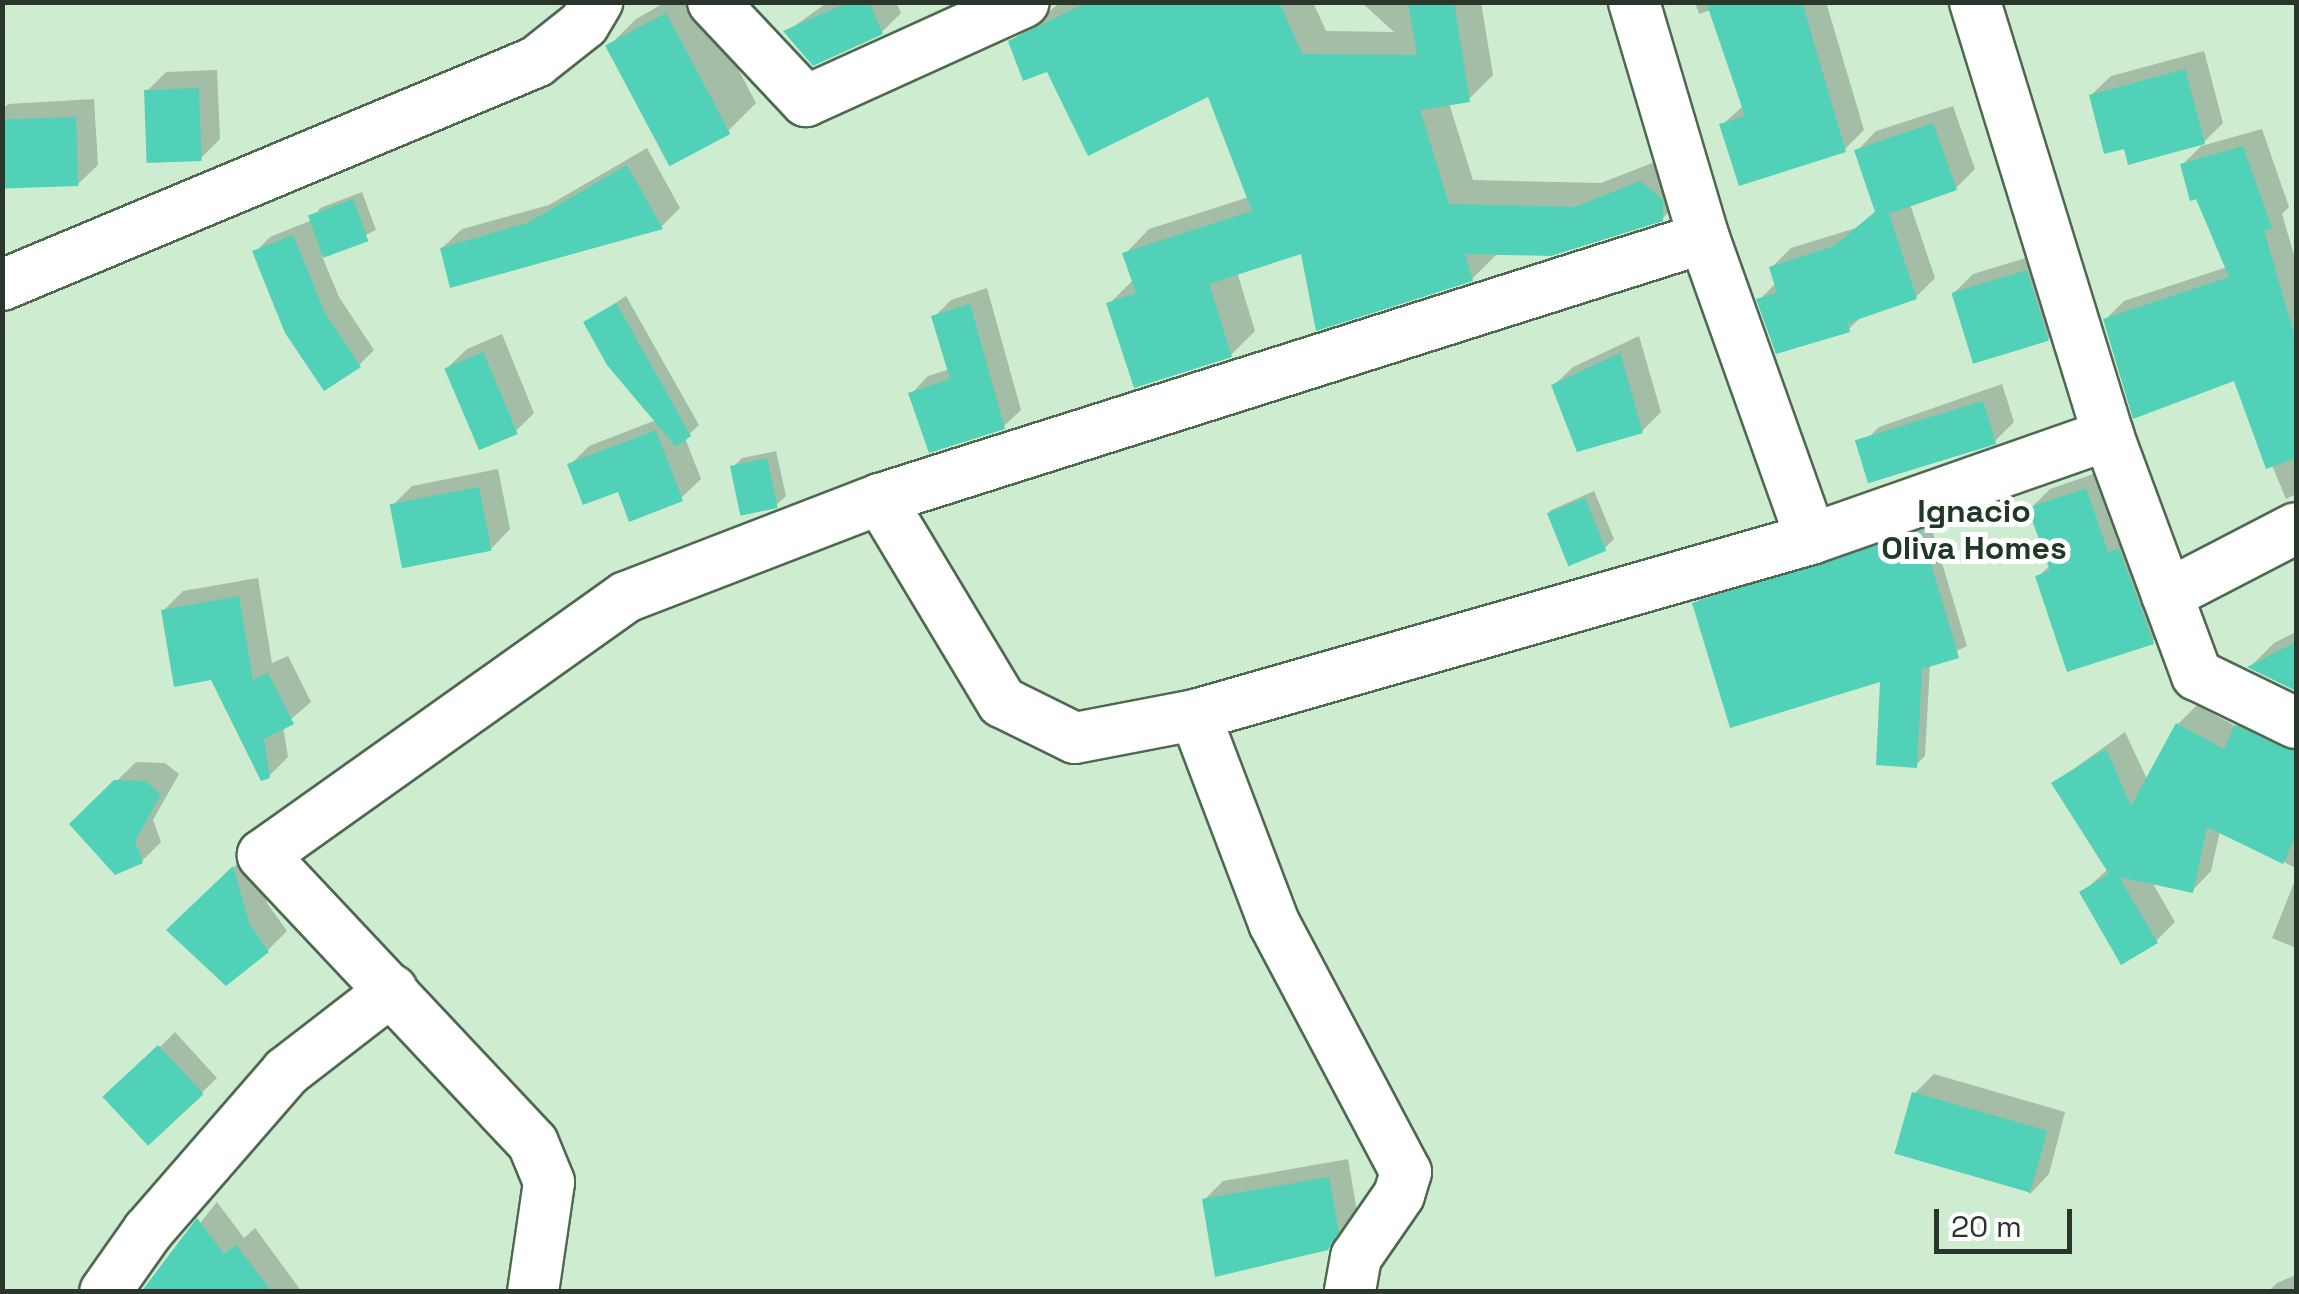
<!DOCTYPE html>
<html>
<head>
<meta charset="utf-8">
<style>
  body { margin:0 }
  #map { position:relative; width:2299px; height:1294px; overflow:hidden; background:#ceedd0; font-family:"Space Grotesk",sans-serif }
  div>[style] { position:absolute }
  .shadow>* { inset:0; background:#0003 }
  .building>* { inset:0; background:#50d1b8; transform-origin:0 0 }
  .roads { filter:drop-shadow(2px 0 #4e6950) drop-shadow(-2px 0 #4e6950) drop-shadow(0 2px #4e6950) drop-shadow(0 -2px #4e6950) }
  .street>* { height:50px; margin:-25px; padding:0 25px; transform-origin:25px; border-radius:25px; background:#fff }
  span { translate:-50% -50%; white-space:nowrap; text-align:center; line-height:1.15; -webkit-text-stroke:10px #fff; paint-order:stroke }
  .neighbourhood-label { font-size:32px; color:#203923; font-weight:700 }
  .frame { position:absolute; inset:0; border:5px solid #2a362b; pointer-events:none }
  .scale { position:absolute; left:1934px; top:1209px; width:138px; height:45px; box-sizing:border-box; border:5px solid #2a362b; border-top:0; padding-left:12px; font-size:30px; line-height:35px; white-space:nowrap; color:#2a362b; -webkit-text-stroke:8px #fff; paint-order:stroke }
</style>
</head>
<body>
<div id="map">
  <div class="shadow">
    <div style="clip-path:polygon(666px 2px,703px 2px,756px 103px,728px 131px,608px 47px,636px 19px)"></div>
    <div style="clip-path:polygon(828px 2px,896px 2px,901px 13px,882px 32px,786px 32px)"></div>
    <div style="clip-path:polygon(1061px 2px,1313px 2px,1326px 31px,1394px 32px,1361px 2px,1481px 2px,1493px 75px,1469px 99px,1449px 103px,1473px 180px,1601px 183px,1665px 158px,1687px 194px,1662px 219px,1496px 255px,1472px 279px,1303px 251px,1237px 272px,1255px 331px,1231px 355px,1109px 304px,1134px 279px,1125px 254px,1149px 229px,1249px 197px,1209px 93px,1048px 69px,1011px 42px)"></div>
    <div style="clip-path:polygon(1695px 2px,1826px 2px,1864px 130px,1844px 150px,1722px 125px,1744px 105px,1711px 10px,1699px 14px)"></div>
    <div style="clip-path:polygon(2204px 51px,2223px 123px,2204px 142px,2126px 146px,2091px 95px,2111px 76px)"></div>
    <div style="clip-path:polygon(217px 70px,220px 139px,201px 158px,147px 91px,166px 72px)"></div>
    <div style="clip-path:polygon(94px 99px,98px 165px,78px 184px,2px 188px,2px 110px,8px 104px)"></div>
    <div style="clip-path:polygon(1953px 106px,1975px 169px,1956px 188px,1910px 204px,1935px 278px,1916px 297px,1863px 315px,1849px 329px,1759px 300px,1776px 283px,1772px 267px,1791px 248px,1856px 228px,1877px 210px,1857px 151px,1876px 131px)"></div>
    <div style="clip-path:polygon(2262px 129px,2289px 207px,2282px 214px,2296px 262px,2296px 494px,2286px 499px,2236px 378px,2105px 320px,2124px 301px,2227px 267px,2182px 165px,2201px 146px)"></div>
    <div style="clip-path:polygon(647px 148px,680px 208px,661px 227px,442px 248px,462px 229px,549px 205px)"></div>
    <div style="clip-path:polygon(362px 192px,376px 230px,322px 256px,339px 297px,374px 350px,359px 365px,255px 252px,270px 237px,312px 220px,320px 208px)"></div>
    <div style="clip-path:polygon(2046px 252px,2067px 320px,2048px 339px,1954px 293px,1973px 274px)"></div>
    <div style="clip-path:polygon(987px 288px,1021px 410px,1003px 427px,911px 394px,928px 376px,950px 369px,934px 317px,951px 300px)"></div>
    <div style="clip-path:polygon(626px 296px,699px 425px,685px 438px,701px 479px,681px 498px,619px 488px,570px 465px,589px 446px,656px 420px,586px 322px)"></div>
    <div style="clip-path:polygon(502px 334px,534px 413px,515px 432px,447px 368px,467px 349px)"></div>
    <div style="clip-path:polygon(1639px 336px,1661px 412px,1642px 431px,1553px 386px,1573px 367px)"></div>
    <div style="clip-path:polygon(2002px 384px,2014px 422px,1995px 441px,1860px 446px,1879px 427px)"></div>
    <div style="clip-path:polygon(776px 451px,786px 496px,776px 505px,733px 467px,742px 458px)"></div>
    <div style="clip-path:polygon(498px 469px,510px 529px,491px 549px,393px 505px,412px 486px)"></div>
    <div style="clip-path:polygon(2105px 470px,2172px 622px,2153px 641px,2068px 669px,2038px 577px,2050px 565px,2031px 508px,2050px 489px)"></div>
    <div style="clip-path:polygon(1594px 491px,1614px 539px,1605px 548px,1549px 511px)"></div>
    <div style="clip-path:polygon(1930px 523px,1967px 646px,1930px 664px,1925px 756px,1916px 765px,1883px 678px,1695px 604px,1704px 594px)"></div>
    <div style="clip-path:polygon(258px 578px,272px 663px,288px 656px,311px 702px,283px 726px,288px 757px,269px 776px,212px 678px,164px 610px,183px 591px)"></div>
    <div style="clip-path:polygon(2296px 632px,2296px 688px,2251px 666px,2274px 643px)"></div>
    <div style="clip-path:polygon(2197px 705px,2237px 727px,2256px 708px,2296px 723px,2296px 868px,2220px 831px,2211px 871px,2192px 891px,2152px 882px,2175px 922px,2156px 941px,2082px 893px,2108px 869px,2054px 783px,2125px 732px,2148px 781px,2178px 724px)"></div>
    <div style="clip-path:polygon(136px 762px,165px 763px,179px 774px,153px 820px,161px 842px,142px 861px,73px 824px)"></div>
    <div style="clip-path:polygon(252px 850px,267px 903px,287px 931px,267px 951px,196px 903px)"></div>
    <div style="clip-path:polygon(2296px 878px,2296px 948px,2272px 938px)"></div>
    <div style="clip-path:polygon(175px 1032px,217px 1078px,153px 1140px,160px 1047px)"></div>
    <div style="clip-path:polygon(1934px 1074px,2065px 1112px,2049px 1174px,2030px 1194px,1915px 1093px)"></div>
    <div style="clip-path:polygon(1348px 1159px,1357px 1211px,1327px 1248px,1204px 1200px,1223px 1181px)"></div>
    <div style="clip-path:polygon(217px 1202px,244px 1238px,255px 1228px,302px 1292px,145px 1292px)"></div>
    <div style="clip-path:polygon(2296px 1275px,2296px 1292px,2268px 1292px,2277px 1283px)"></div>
  </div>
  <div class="building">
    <div style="clip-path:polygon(849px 2px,869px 2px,883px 34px,813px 66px,783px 31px)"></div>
    <div style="clip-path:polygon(1088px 2px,1279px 2px,1302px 54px,1417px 55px,1408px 2px,1454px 2px,1470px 102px,1420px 110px,1449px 204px,1575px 207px,1640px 181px,1663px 200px,1663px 221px,1551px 256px,1465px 254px,1473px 281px,1316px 331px,1301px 254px,1209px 284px,1232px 357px,1134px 388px,1106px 303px,1136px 293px,1122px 253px,1252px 211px,1208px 97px,1088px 156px,1047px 72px,1023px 81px,1008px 41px)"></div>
    <div style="clip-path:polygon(1706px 2px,1802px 2px,1846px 152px,1739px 186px,1719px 124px,1745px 116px)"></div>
    <div style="left:666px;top:13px;width:137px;height:69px;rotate:62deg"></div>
    <div style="clip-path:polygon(2185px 69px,2205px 144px,2128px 165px,2124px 149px,2104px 154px,2089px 95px)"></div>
    <div style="left:199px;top:88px;width:73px;height:55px;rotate:88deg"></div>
    <div style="left:76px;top:117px;width:69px;height:74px;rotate:88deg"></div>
    <div style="clip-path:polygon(1933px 123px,1957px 190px,1889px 214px,1917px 299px,1848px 323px,1850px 332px,1776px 354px,1756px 299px,1777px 293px,1769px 267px,1834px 246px,1875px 212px,1854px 150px)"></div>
    <div style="clip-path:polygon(2243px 146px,2272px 228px,2264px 231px,2296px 340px,2296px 458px,2266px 469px,2234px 381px,2133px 419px,2103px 319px,2229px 277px,2196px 199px,2190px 201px,2180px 164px)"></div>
    <div style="clip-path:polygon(627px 165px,663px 229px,450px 288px,440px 248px,527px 223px)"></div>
    <div style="left:353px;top:199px;width:45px;height:48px;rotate:70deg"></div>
    <div style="clip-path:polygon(293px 235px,325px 313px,361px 367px,324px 391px,285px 333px,252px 251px)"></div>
    <div style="left:2027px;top:270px;width:74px;height:79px;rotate:73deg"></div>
    <div style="clip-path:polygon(616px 303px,691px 436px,676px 447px,607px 365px,583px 322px)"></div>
    <div style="clip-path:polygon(970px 304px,1005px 429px,929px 453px,908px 393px,950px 379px,931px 316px)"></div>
    <div style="left:483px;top:352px;width:89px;height:42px;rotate:67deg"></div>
    <div style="clip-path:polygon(1620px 353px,1643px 433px,1577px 452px,1551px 385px)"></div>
    <div style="left:1983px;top:401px;width:45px;height:134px;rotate:73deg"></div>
    <div style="clip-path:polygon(656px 430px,683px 501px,629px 522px,618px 492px,583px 505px,567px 464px)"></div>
    <div style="left:767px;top:458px;width:51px;height:38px;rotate:78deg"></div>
    <div style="left:479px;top:487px;width:65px;height:91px;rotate:79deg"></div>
    <div style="clip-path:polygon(2086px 488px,2108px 552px,2119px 549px,2154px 644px,2067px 672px,2035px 576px,2050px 571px,2028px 508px)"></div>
    <div style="left:1585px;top:498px;width:57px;height:41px;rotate:68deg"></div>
    <div style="clip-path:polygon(1921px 531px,1959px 658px,1922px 669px,1917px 768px,1876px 765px,1880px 682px,1730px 728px,1692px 603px)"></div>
    <div style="clip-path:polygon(239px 596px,253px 680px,268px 673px,294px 724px,264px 739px,270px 778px,261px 781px,211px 680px,174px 687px,161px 610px)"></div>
    <div style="clip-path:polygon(2296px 642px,2296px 691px,2247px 667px)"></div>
    <div style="clip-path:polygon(2176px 723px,2224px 749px,2235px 725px,2296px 752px,2296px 834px,2283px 864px,2207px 827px,2193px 893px,2119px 877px,2158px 943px,2121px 965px,2079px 892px,2109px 874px,2051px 783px,2106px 749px,2131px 806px)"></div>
    <div style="clip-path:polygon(114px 780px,145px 781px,161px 794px,135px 841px,143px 863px,115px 875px,69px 824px)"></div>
    <div style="clip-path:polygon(233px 866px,249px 923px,269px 952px,226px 986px,166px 930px)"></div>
    <div style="left:158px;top:1045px;width:67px;height:76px;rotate:47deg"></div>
    <div style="left:1912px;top:1092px;width:141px;height:64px;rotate:16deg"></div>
    <div style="clip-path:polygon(1329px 1177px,1339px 1232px,1328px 1250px,1215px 1277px,1202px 1199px)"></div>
    <div style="clip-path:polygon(197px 1218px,224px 1254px,236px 1245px,272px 1292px,141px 1292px)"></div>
  </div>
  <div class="roads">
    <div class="street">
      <div style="left:713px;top:2px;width:136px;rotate:46.8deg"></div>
      <div style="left:806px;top:101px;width:239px;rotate:-24.4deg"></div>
      <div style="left:1634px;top:2px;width:246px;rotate:73.5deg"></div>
      <div style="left:1704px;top:238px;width:319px;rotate:70.4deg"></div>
      <div style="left:1975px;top:2px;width:453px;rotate:72.9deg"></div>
      <div style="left:2108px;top:435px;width:256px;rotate:69.7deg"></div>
      <div style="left:2197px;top:675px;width:110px;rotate:25.9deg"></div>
      <div style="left:2px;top:285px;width:579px;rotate:-22.67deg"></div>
      <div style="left:536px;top:62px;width:61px;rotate:-38.4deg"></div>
      <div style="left:584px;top:24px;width:26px;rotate:-59deg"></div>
      <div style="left:880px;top:499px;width:237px;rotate:59deg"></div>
      <div style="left:1002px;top:702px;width:81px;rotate:26.3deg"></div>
      <div style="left:1075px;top:738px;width:122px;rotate:-10.9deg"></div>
      <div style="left:1195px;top:715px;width:641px;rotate:-15.95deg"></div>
      <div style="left:1811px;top:539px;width:315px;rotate:-19.3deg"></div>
      <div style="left:2167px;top:595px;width:145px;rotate:-27.4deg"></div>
      <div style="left:1195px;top:715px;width:222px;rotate:69.2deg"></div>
      <div style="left:1274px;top:923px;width:282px;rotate:62.1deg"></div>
      <div style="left:1406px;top:1172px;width:24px;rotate:107deg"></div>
      <div style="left:1399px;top:1195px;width:75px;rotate:124.7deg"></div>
      <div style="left:1356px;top:1257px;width:36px;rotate:100deg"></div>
      <div style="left:105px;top:1292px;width:75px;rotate:-54.8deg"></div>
      <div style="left:148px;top:1231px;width:211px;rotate:-49deg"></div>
      <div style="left:286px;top:1072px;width:134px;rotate:-37.7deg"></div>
      <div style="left:533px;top:1292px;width:111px;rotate:-81.7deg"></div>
      <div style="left:549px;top:1182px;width:42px;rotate:-112.3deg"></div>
      <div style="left:533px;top:1143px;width:395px;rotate:-133.2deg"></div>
      <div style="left:263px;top:855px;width:445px;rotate:-35.4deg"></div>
      <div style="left:626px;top:597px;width:272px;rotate:-21.1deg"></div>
      <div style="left:880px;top:499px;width:864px;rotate:-17.58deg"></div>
    </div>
  </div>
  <div class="neighbourhood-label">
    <span style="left:1974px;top:530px">Ignacio<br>Oliva Homes</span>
  </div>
  <div class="frame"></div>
  <div class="scale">20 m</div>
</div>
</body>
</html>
